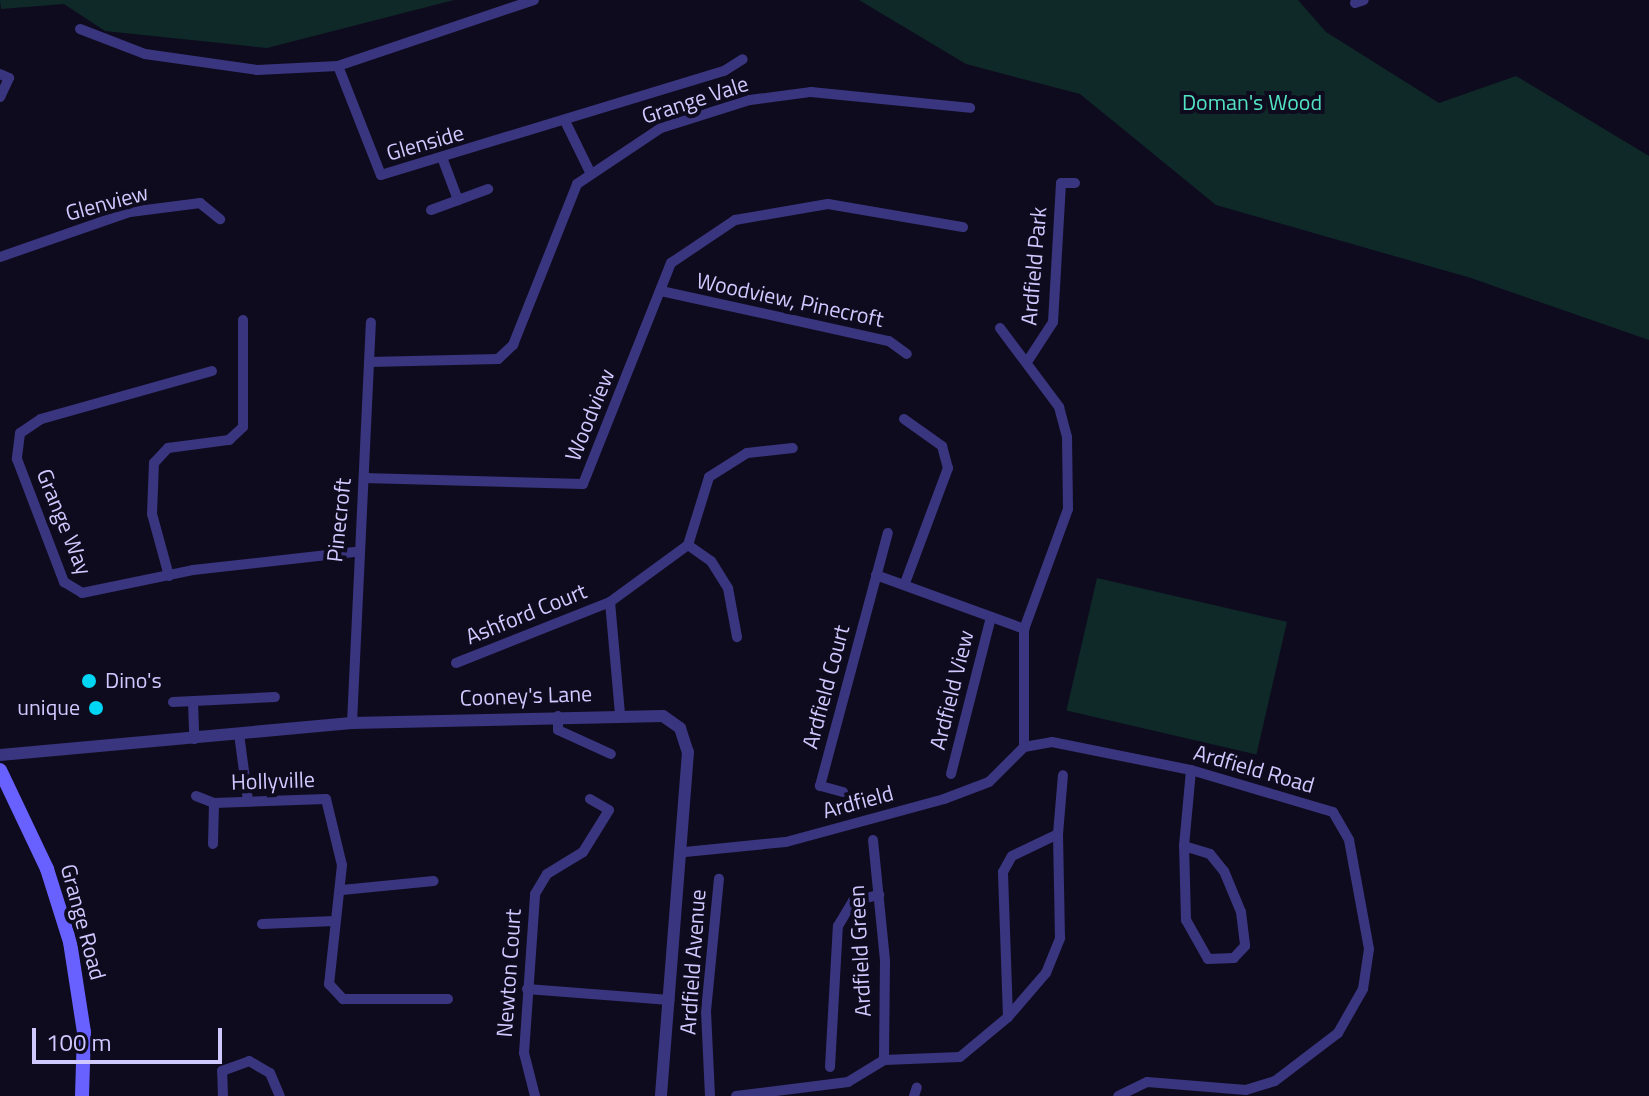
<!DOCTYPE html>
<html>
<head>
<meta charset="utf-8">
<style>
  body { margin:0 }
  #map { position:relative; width:1649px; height:1096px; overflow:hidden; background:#0f0b1e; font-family:"Titillium Web",sans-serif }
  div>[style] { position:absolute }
  .green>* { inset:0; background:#0e2928; transform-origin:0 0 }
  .minor>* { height:10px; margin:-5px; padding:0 5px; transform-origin:5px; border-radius:5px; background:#3a357f }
  .tertiary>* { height:12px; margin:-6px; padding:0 6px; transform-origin:6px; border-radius:6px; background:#3a357f }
  .secondary>* { height:14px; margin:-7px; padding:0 7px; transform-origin:7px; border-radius:7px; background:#6860ff }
  .dots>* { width:22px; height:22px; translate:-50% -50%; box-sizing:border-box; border:4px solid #0f0b1e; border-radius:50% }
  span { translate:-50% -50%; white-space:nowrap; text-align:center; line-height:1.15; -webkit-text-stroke:8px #0f0b1e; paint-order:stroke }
  .street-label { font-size:22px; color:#d0c9ff }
  .park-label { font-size:22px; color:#52e2c2 }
  .poi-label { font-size:22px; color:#d0c9ff }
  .left { translate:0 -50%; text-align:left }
  .right { translate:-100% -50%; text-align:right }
  .scale { position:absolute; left:32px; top:1028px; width:190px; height:36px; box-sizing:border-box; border:4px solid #d0c9ff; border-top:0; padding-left:10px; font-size:24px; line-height:28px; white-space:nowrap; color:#d0c9ff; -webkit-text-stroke:6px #0f0b1e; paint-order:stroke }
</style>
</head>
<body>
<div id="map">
  <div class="green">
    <div style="clip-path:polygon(0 0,454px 0,267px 48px,105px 31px,64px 4px,1px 9px)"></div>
    <div style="clip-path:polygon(859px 0,1298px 0,1326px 32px,1439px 103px,1516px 76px,1649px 156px,1649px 340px,1471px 278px,1216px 205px,1080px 94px,966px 64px)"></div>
    <div style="left:1097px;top:578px;width:195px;height:136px;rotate:13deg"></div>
  </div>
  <div class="minor">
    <div style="left:534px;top:0;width:207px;rotate:161.4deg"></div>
    <div style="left:338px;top:66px;width:117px;rotate:68.5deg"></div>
    <div style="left:381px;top:175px;width:358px;rotate:-16.9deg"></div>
    <div style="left:724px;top:71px;width:22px;rotate:-32deg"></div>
    <div style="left:1355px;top:3px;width:9px;rotate:-18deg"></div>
    <div style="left:80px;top:29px;width:70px;rotate:21deg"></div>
    <div style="left:145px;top:54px;width:113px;rotate:8.1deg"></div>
    <div style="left:257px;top:70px;width:81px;rotate:-2.8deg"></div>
    <div style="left:0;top:74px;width:10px;rotate:24deg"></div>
    <div style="left:9px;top:78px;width:21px;rotate:115deg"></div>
    <div style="left:565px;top:121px;width:57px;rotate:63.9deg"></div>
    <div style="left:443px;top:160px;width:43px;rotate:69.4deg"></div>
    <div style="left:431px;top:210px;width:61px;rotate:-20.2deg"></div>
    <div style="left:0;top:257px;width:138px;rotate:-19.1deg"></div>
    <div style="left:130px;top:212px;width:71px;rotate:-7.3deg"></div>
    <div style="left:200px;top:203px;width:26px;rotate:39deg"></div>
    <div style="left:661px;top:291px;width:233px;rotate:12.4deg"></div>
    <div style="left:889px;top:341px;width:22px;rotate:36deg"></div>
    <div style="left:1000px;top:328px;width:99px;rotate:53.2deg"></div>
    <div style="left:1059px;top:407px;width:31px;rotate:75deg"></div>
    <div style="left:1067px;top:437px;width:72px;rotate:89.2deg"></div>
    <div style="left:1068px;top:509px;width:128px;rotate:110.1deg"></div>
    <div style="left:1029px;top:359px;width:44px;rotate:-57deg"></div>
    <div style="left:1053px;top:322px;width:139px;rotate:-86.7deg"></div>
    <div style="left:1061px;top:183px;width:14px"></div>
    <div style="left:369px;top:362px;width:129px;rotate:-1.3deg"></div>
    <div style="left:498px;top:359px;width:21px;rotate:-43deg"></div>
    <div style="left:513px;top:345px;width:173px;rotate:-68.3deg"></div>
    <div style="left:577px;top:184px;width:101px;rotate:-33.7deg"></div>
    <div style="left:661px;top:128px;width:93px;rotate:-17.5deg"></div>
    <div style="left:750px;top:100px;width:62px;rotate:-7.5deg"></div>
    <div style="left:811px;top:92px;width:160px;rotate:5.7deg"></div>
    <div style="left:212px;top:371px;width:178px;rotate:164.3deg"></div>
    <div style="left:41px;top:419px;width:25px;rotate:146deg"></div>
    <div style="left:20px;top:433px;width:26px;rotate:97deg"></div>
    <div style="left:17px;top:459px;width:132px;rotate:69.1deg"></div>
    <div style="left:64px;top:582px;width:21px;rotate:31deg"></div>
    <div style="left:82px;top:593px;width:113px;rotate:-11.7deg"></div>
    <div style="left:193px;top:570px;width:162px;rotate:-6.4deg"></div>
    <div style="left:904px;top:419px;width:47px;rotate:35.4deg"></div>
    <div style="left:942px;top:446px;width:23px;rotate:75deg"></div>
    <div style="left:948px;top:468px;width:123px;rotate:110.5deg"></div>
    <div style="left:364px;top:478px;width:219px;rotate:1.6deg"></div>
    <div style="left:583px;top:484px;width:238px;rotate:-68.3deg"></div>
    <div style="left:671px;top:263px;width:77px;rotate:-33.9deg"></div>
    <div style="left:735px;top:220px;width:94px;rotate:-9.8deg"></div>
    <div style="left:828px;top:204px;width:137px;rotate:9.7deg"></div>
    <div style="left:688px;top:545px;width:71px;rotate:-72.8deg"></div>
    <div style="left:709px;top:477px;width:45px;rotate:-32.3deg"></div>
    <div style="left:747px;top:453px;width:46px;rotate:-6.2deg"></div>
    <div style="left:876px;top:575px;width:158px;rotate:20deg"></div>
    <div style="left:1024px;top:629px;width:118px;rotate:90deg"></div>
    <div style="left:169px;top:576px;width:64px;rotate:-105.3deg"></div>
    <div style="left:152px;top:514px;width:51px;rotate:-87.8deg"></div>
    <div style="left:154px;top:463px;width:21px;rotate:-47deg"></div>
    <div style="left:168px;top:448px;width:62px;rotate:-7.5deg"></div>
    <div style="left:229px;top:440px;width:19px;rotate:-43deg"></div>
    <div style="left:243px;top:427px;width:107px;rotate:-90deg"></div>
    <div style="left:610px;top:602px;width:97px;rotate:-36.2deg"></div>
    <div style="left:688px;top:545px;width:28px;rotate:35deg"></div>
    <div style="left:711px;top:561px;width:32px;rotate:58deg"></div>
    <div style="left:728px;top:588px;width:50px;rotate:79.6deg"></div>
    <div style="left:456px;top:663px;width:166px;rotate:-21.6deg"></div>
    <div style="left:610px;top:602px;width:111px;rotate:84.9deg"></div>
    <div style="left:193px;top:701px;width:38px;rotate:88deg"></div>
    <div style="left:173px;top:702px;width:102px;rotate:-2.8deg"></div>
    <div style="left:558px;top:716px;width:14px;rotate:90deg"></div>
    <div style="left:558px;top:730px;width:58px;rotate:24.4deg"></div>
    <div style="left:352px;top:723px;width:401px;rotate:-87.3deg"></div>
    <div style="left:239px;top:734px;width:68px;rotate:82.3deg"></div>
    <div style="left:1024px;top:747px;width:28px;rotate:-10deg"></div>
    <div style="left:1052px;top:742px;width:142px;rotate:11.4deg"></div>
    <div style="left:1191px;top:770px;width:148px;rotate:16.5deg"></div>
    <div style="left:1333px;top:812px;width:32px;rotate:60deg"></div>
    <div style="left:1349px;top:840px;width:111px;rotate:79.6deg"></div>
    <div style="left:1369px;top:949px;width:40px;rotate:98.5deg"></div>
    <div style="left:1363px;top:989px;width:51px;rotate:119.6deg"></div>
    <div style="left:1338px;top:1033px;width:79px;rotate:142.7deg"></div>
    <div style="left:1275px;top:1081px;width:30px;rotate:163deg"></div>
    <div style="left:1246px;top:1090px;width:99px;rotate:-175.4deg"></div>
    <div style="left:1147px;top:1082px;width:32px;rotate:154deg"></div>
    <div style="left:951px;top:774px;width:162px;rotate:-75.7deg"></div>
    <div style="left:843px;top:792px;width:24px;rotate:-165deg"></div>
    <div style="left:820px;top:786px;width:262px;rotate:-75deg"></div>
    <div style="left:196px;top:796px;width:19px;rotate:21deg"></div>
    <div style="left:214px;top:803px;width:112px;rotate:-2deg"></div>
    <div style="left:326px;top:799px;width:68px;rotate:76.4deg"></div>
    <div style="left:342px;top:865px;width:120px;rotate:96.2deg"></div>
    <div style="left:329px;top:984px;width:21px;rotate:47deg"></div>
    <div style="left:343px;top:999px;width:105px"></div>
    <div style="left:873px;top:840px;width:122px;rotate:84.3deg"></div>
    <div style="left:885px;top:961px;width:99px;rotate:90.6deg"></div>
    <div style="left:213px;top:844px;width:41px;rotate:-88.6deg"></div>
    <div style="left:1184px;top:846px;width:27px;rotate:17deg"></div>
    <div style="left:1210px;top:854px;width:22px;rotate:51deg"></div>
    <div style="left:1224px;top:871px;width:44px;rotate:67.5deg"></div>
    <div style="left:1241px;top:912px;width:34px;rotate:83deg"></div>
    <div style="left:1245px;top:946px;width:16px;rotate:133deg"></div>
    <div style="left:1234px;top:958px;width:26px;rotate:178deg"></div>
    <div style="left:1208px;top:959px;width:45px;rotate:-119.4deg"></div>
    <div style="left:1186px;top:920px;width:74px;rotate:-91.5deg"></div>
    <div style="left:1184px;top:846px;width:76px;rotate:-84.7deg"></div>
    <div style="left:685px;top:852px;width:101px;rotate:-5.7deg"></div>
    <div style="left:786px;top:842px;width:164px;rotate:-15.2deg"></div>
    <div style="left:944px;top:799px;width:48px;rotate:-20.7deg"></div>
    <div style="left:989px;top:782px;width:49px;rotate:-45deg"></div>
    <div style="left:342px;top:890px;width:92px;rotate:-5.6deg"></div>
    <div style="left:262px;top:924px;width:73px;rotate:-2.4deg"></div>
    <div style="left:527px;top:989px;width:143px;rotate:4.4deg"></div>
    <div style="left:1008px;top:1017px;width:58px;rotate:-49.2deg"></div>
    <div style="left:1046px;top:973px;width:38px;rotate:-68deg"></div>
    <div style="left:1060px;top:938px;width:104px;rotate:-91.1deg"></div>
    <div style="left:830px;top:1067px;width:141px;rotate:-86.8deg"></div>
    <div style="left:838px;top:926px;width:29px;rotate:-59deg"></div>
    <div style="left:853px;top:901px;width:27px;rotate:-13deg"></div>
    <div style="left:223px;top:1096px;width:25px;rotate:-92deg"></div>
    <div style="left:222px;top:1071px;width:29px;rotate:-20deg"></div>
    <div style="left:249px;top:1061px;width:24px;rotate:30deg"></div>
    <div style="left:270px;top:1073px;width:25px;rotate:67deg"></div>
    <div style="left:535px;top:1096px;width:44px;rotate:-104.3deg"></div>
    <div style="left:524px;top:1053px;width:159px;rotate:-86deg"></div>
    <div style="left:535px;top:894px;width:23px;rotate:-59deg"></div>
    <div style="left:547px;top:874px;width:42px;rotate:-31.4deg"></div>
    <div style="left:583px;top:852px;width:49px;rotate:-58.2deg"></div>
    <div style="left:609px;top:810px;width:22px;rotate:-150deg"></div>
    <div style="left:710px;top:1096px;width:85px;rotate:-92.7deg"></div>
    <div style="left:706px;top:1011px;width:133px;rotate:-84.4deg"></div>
    <div style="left:736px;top:1096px;width:113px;rotate:-7.1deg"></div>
    <div style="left:848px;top:1082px;width:42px;rotate:-31.4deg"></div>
    <div style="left:884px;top:1060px;width:76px;rotate:-2.3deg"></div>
    <div style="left:960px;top:1057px;width:62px;rotate:-39.8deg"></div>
    <div style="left:1008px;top:1017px;width:145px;rotate:-92deg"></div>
    <div style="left:1003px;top:872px;width:18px;rotate:-61deg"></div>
    <div style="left:1012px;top:856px;width:51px;rotate:-25.6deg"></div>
    <div style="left:1058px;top:834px;width:59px;rotate:-85.2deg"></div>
    <div style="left:914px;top:1096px;width:9px;rotate:-72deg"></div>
  </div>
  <div class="tertiary">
    <div style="left:0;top:755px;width:353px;rotate:-5.2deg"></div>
    <div style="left:352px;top:723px;width:311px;rotate:-1.3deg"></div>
    <div style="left:663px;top:716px;width:21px;rotate:35deg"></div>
    <div style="left:680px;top:728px;width:25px;rotate:72deg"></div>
    <div style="left:688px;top:752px;width:345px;rotate:94.5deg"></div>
  </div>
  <div class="secondary">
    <div style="left:0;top:770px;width:110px;rotate:64.6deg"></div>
    <div style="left:47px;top:869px;width:77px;rotate:72.5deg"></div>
    <div style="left:70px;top:942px;width:91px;rotate:81.2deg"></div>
    <div style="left:84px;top:1032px;width:64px;rotate:91.8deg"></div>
  </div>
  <div class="dots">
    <div style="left:89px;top:681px;background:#00d5f4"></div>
    <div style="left:96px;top:708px;background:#00d5f4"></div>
  </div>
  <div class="street-label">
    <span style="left:695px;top:100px;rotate:-18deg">Grange Vale</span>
    <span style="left:425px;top:143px;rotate:-16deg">Glenside</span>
    <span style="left:107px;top:203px;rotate:-15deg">Glenview</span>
    <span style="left:1034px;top:266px;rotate:-85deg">Ardfield Park</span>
    <span style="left:790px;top:300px;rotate:12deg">Woodview, Pinecroft</span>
    <span style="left:590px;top:415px;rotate:-68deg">Woodview</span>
    <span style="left:339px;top:520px;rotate:-84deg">Pinecroft</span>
    <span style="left:64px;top:522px;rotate:68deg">Grange Way</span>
    <span style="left:526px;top:614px;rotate:-22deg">Ashford Court</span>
    <span style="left:826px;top:687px;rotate:-75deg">Ardfield Court</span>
    <span style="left:952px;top:690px;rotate:-76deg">Ardfield View</span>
    <span style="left:526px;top:696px;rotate:-2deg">Cooney's Lane</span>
    <span style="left:1254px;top:769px;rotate:16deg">Ardfield Road</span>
    <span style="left:273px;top:781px;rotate:-2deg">Hollyville</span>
    <span style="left:858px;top:802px;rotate:-15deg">Ardfield</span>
    <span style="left:83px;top:922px;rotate:75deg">Grange Road</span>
    <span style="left:860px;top:951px;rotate:-93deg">Ardfield Green</span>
    <span style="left:693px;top:962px;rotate:-86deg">Ardfield Avenue</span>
    <span style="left:509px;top:973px;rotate:-86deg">Newton Court</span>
  </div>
  <div class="park-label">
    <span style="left:1252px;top:103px">Doman's Wood</span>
  </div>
  <div class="poi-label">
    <span class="left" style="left:105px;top:681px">Dino's</span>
    <span class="right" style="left:80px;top:708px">unique</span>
  </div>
  <div class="scale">100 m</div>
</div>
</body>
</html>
